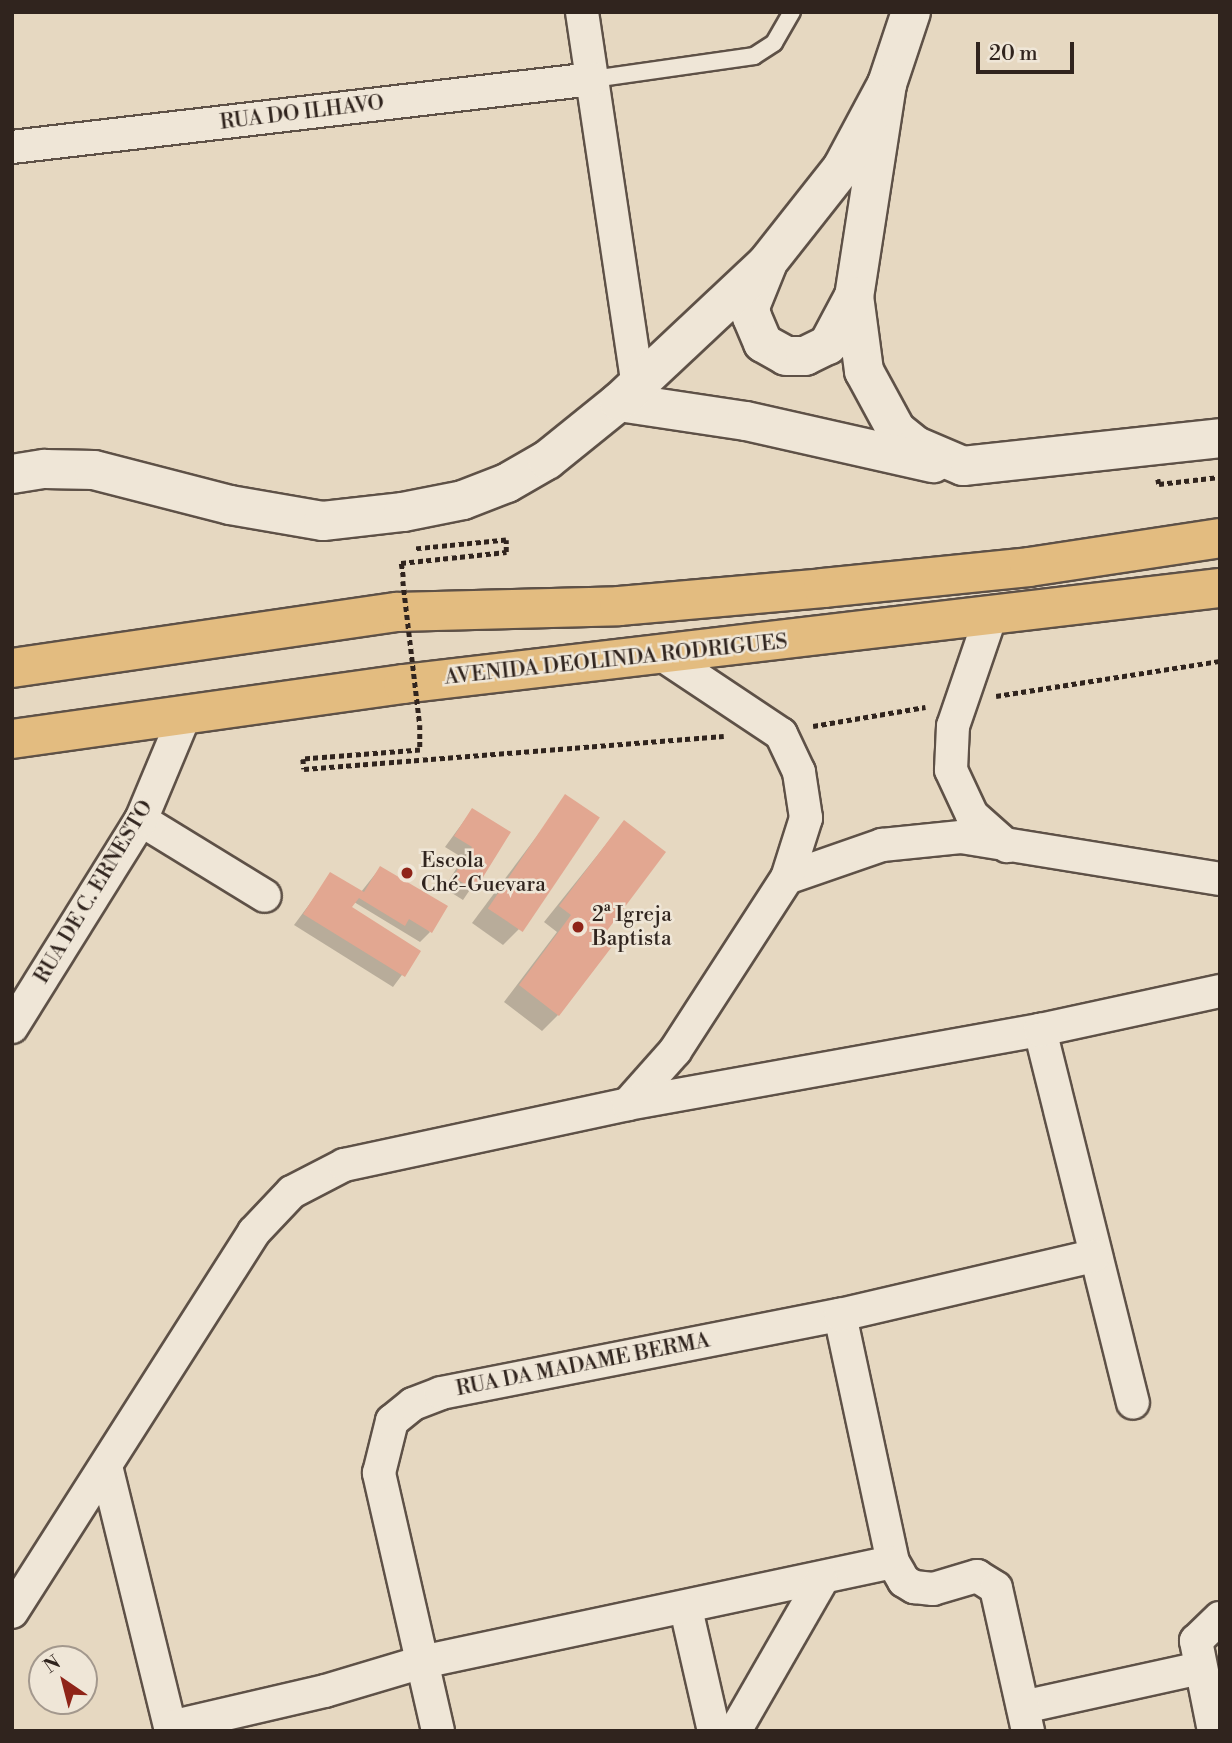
<!DOCTYPE html>
<html>
<head>
<meta charset="utf-8">
<style>
  body { margin:0 }
  #map { position:relative; width:1232px; height:1743px; overflow:hidden; background:#e6d8c1; font-family:"Libre Bodoni",serif }
  div>[style] { position:absolute }
  .shadow>* { inset:0; background:#0003 }
  .building>* { inset:0; background:#e2a791; transform-origin:0 0 }
  .path>* { height:4.5px; margin-top:-2.25px; transform-origin:0; background:repeating-linear-gradient(90deg,#30241e 0 5px,transparent 0 8.5px) }
  .roads { filter:drop-shadow(2px 0 #5e5147) drop-shadow(-2px 0 #5e5147) drop-shadow(0 2px #5e5147) drop-shadow(0 -2px #5e5147) }
  .lane>* { height:16px; margin:-8px; padding:0 8px; transform-origin:8px; border-radius:8px; background:#efe6d7 }
  .street>* { height:32px; margin:-16px; padding:0 16px; transform-origin:16px; border-radius:16px; background:#efe6d7 }
  .secondary>* { height:38px; margin:-19px; padding:0 19px; transform-origin:19px; border-radius:19px; background:#efe6d7 }
  .highway>* { height:38px; margin:-19px; padding:0 19px; transform-origin:19px; border-radius:19px; background:#e3bc80 }
  .path-bridge>* { height:4.5px; margin-top:-2.25px; transform-origin:0; background:repeating-linear-gradient(90deg,#30241e 0 5px,transparent 0 8.5px) }
  .dots>* { width:19px; height:19px; translate:-50% -50%; box-sizing:border-box; border:4px solid #efe6d7; border-radius:50% }
  span { translate:-50% -50%; white-space:nowrap; text-align:center; line-height:1.15; -webkit-text-stroke:5px #efe6d7; paint-order:stroke }
  .street-label { font-size:21px; color:#30241e }
  .poi-label { font-size:21px; color:#30241e }
  .left { translate:0 -50%; text-align:left }
  .frame { position:absolute; inset:0; border:14px solid #30241e; pointer-events:none }
  .north { position:absolute; left:28px; top:1645px; width:70px; height:70px; box-sizing:border-box; background:#efe6d7; border:2px solid #a3988d; border-radius:50%; rotate:325deg; font-size:19px; font-weight:700; line-height:28px; text-align:center; color:#30241e }
  .north::after { content:''; display:block; margin:auto; width:24px; height:32px; background:#8f2418; clip-path:polygon(50% 0,100% 100%,50% 72%,0 100%) }
  .scale { position:absolute; left:976px; top:42px; width:98px; height:32px; box-sizing:border-box; border:4px solid #30241e; border-top:0; padding-left:9px; font-size:21px; line-height:24px; white-space:nowrap; color:#30241e; -webkit-text-stroke:5px #efe6d7; paint-order:stroke }
</style>
</head>
<body>
<div id="map">
  <div class="shadow">
    <div style="clip-path:polygon(566px 797px,519px 929px,503px 945px,472px 923px)"></div>
    <div style="clip-path:polygon(472px 810px,509px 832px,463px 900px,444px 888px,463px 858px,445px 847px)"></div>
    <div style="clip-path:polygon(624px 822px,601px 936px,558px 1015px,542px 1031px,504px 1002px,557px 932px,544px 922px)"></div>
    <div style="clip-path:polygon(380px 868px,430px 932px,420px 942px,354px 902px,350px 908px,419px 952px,393px 987px,294px 925px,331px 875px,361px 892px)"></div>
  </div>
  <div class="building">
    <div style="left:565px;top:794px;width:42px;height:138px;rotate:34deg"></div>
    <div style="clip-path:polygon(472px 808px,511px 832px,475px 890px,453px 877px,472px 847px,454px 836px)"></div>
    <div style="clip-path:polygon(624px 820px,666px 852px,603px 936px,614px 944px,559px 1016px,519px 985px,571px 915px,559px 906px)"></div>
    <div style="clip-path:polygon(380px 866px,448px 906px,432px 933px,409px 919px,405px 926px,359px 898px,352px 907px,421px 951px,405px 977px,303px 914px,330px 872px,364px 892px)"></div>
  </div>
  <div class="path">
    <div style="left:1158px;top:479px;width:5px;rotate:79deg"></div>
    <div style="left:1159px;top:484px;width:61px;rotate:-6.5deg"></div>
    <div style="left:403px;top:577px;width:14px;rotate:-98deg"></div>
    <div style="left:401px;top:563px;width:106px;rotate:-6deg"></div>
    <div style="left:506px;top:552px;width:12px;rotate:-90deg"></div>
    <div style="left:506px;top:540px;width:91px;rotate:174.4deg"></div>
    <div style="left:996px;top:696px;width:227px;rotate:-8.9deg"></div>
    <div style="left:420px;top:725px;width:25px;rotate:90deg"></div>
    <div style="left:420px;top:750px;width:117px;rotate:175.6deg"></div>
    <div style="left:303px;top:759px;width:10px;rotate:84deg"></div>
    <div style="left:304px;top:769px;width:421px;rotate:-4.5deg"></div>
    <div style="left:813px;top:726px;width:114px;rotate:-9.6deg"></div>
  </div>
  <div class="roads">
    <div class="lane">
      <div style="left:593px;top:79px;width:163px;rotate:-8.1deg"></div>
      <div style="left:754px;top:56px;width:24px;rotate:-33deg"></div>
      <div style="left:774px;top:43px;width:36px;rotate:-60deg"></div>
    </div>
    <div class="street">
      <div style="left:582px;top:12px;width:377px;rotate:81.5deg"></div>
      <div style="left:12px;top:147px;width:585px;rotate:-6.68deg"></div>
      <div style="left:990px;top:618px;width:114px;rotate:108.9deg"></div>
      <div style="left:953px;top:726px;width:44px;rotate:92.6deg"></div>
      <div style="left:951px;top:770px;width:50px;rotate:65deg"></div>
      <div style="left:972px;top:815px;width:47px;rotate:41.5deg"></div>
      <div style="left:141px;top:820px;width:145px;rotate:31.5deg"></div>
      <div style="left:787px;top:878px;width:101px;rotate:-19.2deg"></div>
      <div style="left:882px;top:845px;width:79px;rotate:-5.8deg"></div>
      <div style="left:961px;top:837px;width:262px;rotate:9.2deg"></div>
      <div style="left:12px;top:1027px;width:244px;rotate:-58.1deg"></div>
      <div style="left:141px;top:820px;width:114px;rotate:-67.3deg"></div>
      <div style="left:1040px;top:1030px;width:384px;rotate:76deg"></div>
      <div style="left:628px;top:1104px;width:71px;rotate:-48.4deg"></div>
      <div style="left:675px;top:1051px;width:206px;rotate:-57.1deg"></div>
      <div style="left:787px;top:878px;width:63px;rotate:-72.4deg"></div>
      <div style="left:806px;top:818px;width:47px;rotate:-98.7deg"></div>
      <div style="left:799px;top:772px;width:42px;rotate:-115.3deg"></div>
      <div style="left:781px;top:734px;width:144px;rotate:-146.3deg"></div>
      <div style="left:840px;top:1315px;width:253px;rotate:77.9deg"></div>
      <div style="left:106px;top:1466px;width:273px;rotate:76.2deg"></div>
      <div style="left:686px;top:1609px;width:125px;rotate:77.1deg"></div>
      <div style="left:12px;top:1612px;width:451px;rotate:-57.5deg"></div>
      <div style="left:254px;top:1232px;width:55px;rotate:-46.5deg"></div>
      <div style="left:292px;top:1192px;width:59px;rotate:-27.4deg"></div>
      <div style="left:344px;top:1165px;width:290px;rotate:-12.1deg"></div>
      <div style="left:628px;top:1104px;width:419px;rotate:-10.2deg"></div>
      <div style="left:1040px;top:1030px;width:184px;rotate:-12.2deg"></div>
      <div style="left:1023px;top:1707px;width:181px;rotate:-12.4deg"></div>
      <div style="left:170px;top:1727px;width:159px;rotate:-13.1deg"></div>
      <div style="left:325px;top:1691px;width:101px;rotate:-16.6deg"></div>
      <div style="left:422px;top:1662px;width:481px;rotate:-12deg"></div>
      <div style="left:893px;top:1562px;width:22px;rotate:60deg"></div>
      <div style="left:904px;top:1581px;width:12px;rotate:31deg"></div>
      <div style="left:914px;top:1587px;width:19px;rotate:6deg"></div>
      <div style="left:933px;top:1589px;width:46px;rotate:-16.5deg"></div>
      <div style="left:977px;top:1576px;width:22px;rotate:32deg"></div>
      <div style="left:996px;top:1588px;width:147px;rotate:77.4deg"></div>
      <div style="left:438px;top:1731px;width:265px;rotate:-102.9deg"></div>
      <div style="left:379px;top:1473px;width:54px;rotate:-76deg"></div>
      <div style="left:392px;top:1421px;width:27px;rotate:-39deg"></div>
      <div style="left:413px;top:1404px;width:30px;rotate:-21deg"></div>
      <div style="left:441px;top:1393px;width:407px;rotate:-11.1deg"></div>
      <div style="left:840px;top:1315px;width:260px;rotate:-13.1deg"></div>
      <div style="left:735px;top:1731px;width:174px;rotate:-60.1deg"></div>
      <div style="left:1214px;top:1731px;width:92px;rotate:-101.3deg"></div>
      <div style="left:1196px;top:1641px;width:33px;rotate:-44deg"></div>
    </div>
    <div class="secondary">
      <div style="left:911px;top:12px;width:76px;rotate:108.4deg"></div>
      <div style="left:887px;top:84px;width:215px;rotate:98.8deg"></div>
      <div style="left:854px;top:296px;width:76px;rotate:82.4deg"></div>
      <div style="left:864px;top:371px;width:67px;rotate:61.5deg"></div>
      <div style="left:896px;top:430px;width:26px;rotate:39deg"></div>
      <div style="left:916px;top:446px;width:51px;rotate:23.1deg"></div>
      <div style="left:963px;top:466px;width:259px;rotate:-6.2deg"></div>
      <div style="left:767px;top:265px;width:45px;rotate:112deg"></div>
      <div style="left:750px;top:307px;width:10px;rotate:79deg"></div>
      <div style="left:752px;top:317px;width:28px;rotate:67deg"></div>
      <div style="left:763px;top:343px;width:26px;rotate:29deg"></div>
      <div style="left:786px;top:356px;width:19px"></div>
      <div style="left:805px;top:356px;width:25px;rotate:-26deg"></div>
      <div style="left:828px;top:345px;width:55px;rotate:-62deg"></div>
      <div style="left:619px;top:402px;width:128px;rotate:8.5deg"></div>
      <div style="left:746px;top:421px;width:192px;rotate:12.7deg"></div>
      <div style="left:12px;top:474px;width:33px;rotate:-9deg"></div>
      <div style="left:45px;top:469px;width:49px;rotate:1.2deg"></div>
      <div style="left:94px;top:470px;width:140px;rotate:14.4deg"></div>
      <div style="left:230px;top:505px;width:94px;rotate:9.8deg"></div>
      <div style="left:323px;top:521px;width:81px;rotate:-6.4deg"></div>
      <div style="left:403px;top:512px;width:61px;rotate:-11.3deg"></div>
      <div style="left:463px;top:500px;width:47px;rotate:-21.1deg"></div>
      <div style="left:507px;top:483px;width:46px;rotate:-29.9deg"></div>
      <div style="left:547px;top:460px;width:92px;rotate:-38.9deg"></div>
      <div style="left:619px;top:402px;width:203px;rotate:-43.2deg"></div>
      <div style="left:767px;top:263px;width:121px;rotate:-51.7deg"></div>
      <div style="left:842px;top:168px;width:95px;rotate:-61.8deg"></div>
    </div>
    <div class="highway">
      <div style="left:12px;top:668px;width:389px;rotate:-8.3deg"></div>
      <div style="left:397px;top:612px;width:222px;rotate:-1.5deg"></div>
      <div style="left:619px;top:606px;width:205px;rotate:-5deg"></div>
      <div style="left:823px;top:588px;width:207px;rotate:-5.8deg"></div>
      <div style="left:1029px;top:567px;width:193px;rotate:-8.6deg"></div>
      <div style="left:12px;top:739px;width:395px;rotate:-8deg"></div>
      <div style="left:403px;top:684px;width:823px;rotate:-6.7deg"></div>
    </div>
  </div>
  <div class="path-bridge">
    <div style="left:403px;top:581px;width:145px;rotate:83.3deg"></div>
  </div>
  <div class="dots">
    <div style="left:407px;top:873px;background:#8f2418"></div>
    <div style="left:578px;top:927px;background:#8f2418"></div>
  </div>
  <div class="street-label">
    <span style="left:302px;top:113px;rotate:-7deg">RUA DO ILHAVO</span>
    <span style="left:616px;top:660px;rotate:-6deg">AVENIDA DEOLINDA RODRIGUES</span>
    <span style="left:94px;top:892px;rotate:-59deg">RUA DE C. ERNESTO</span>
    <span style="left:583px;top:1365px;rotate:-11deg">RUA DA MADAME BERMA</span>
  </div>
  <div class="poi-label">
    <span class="left" style="left:421px;top:873px">Escola<br>Ché-Guevara</span>
    <span class="left" style="left:592px;top:927px">2ª Igreja<br>Baptista</span>
  </div>
  <div class="frame"></div>
  <div class="north">N</div>
  <div class="scale">20 m</div>
</div>
</body>
</html>
